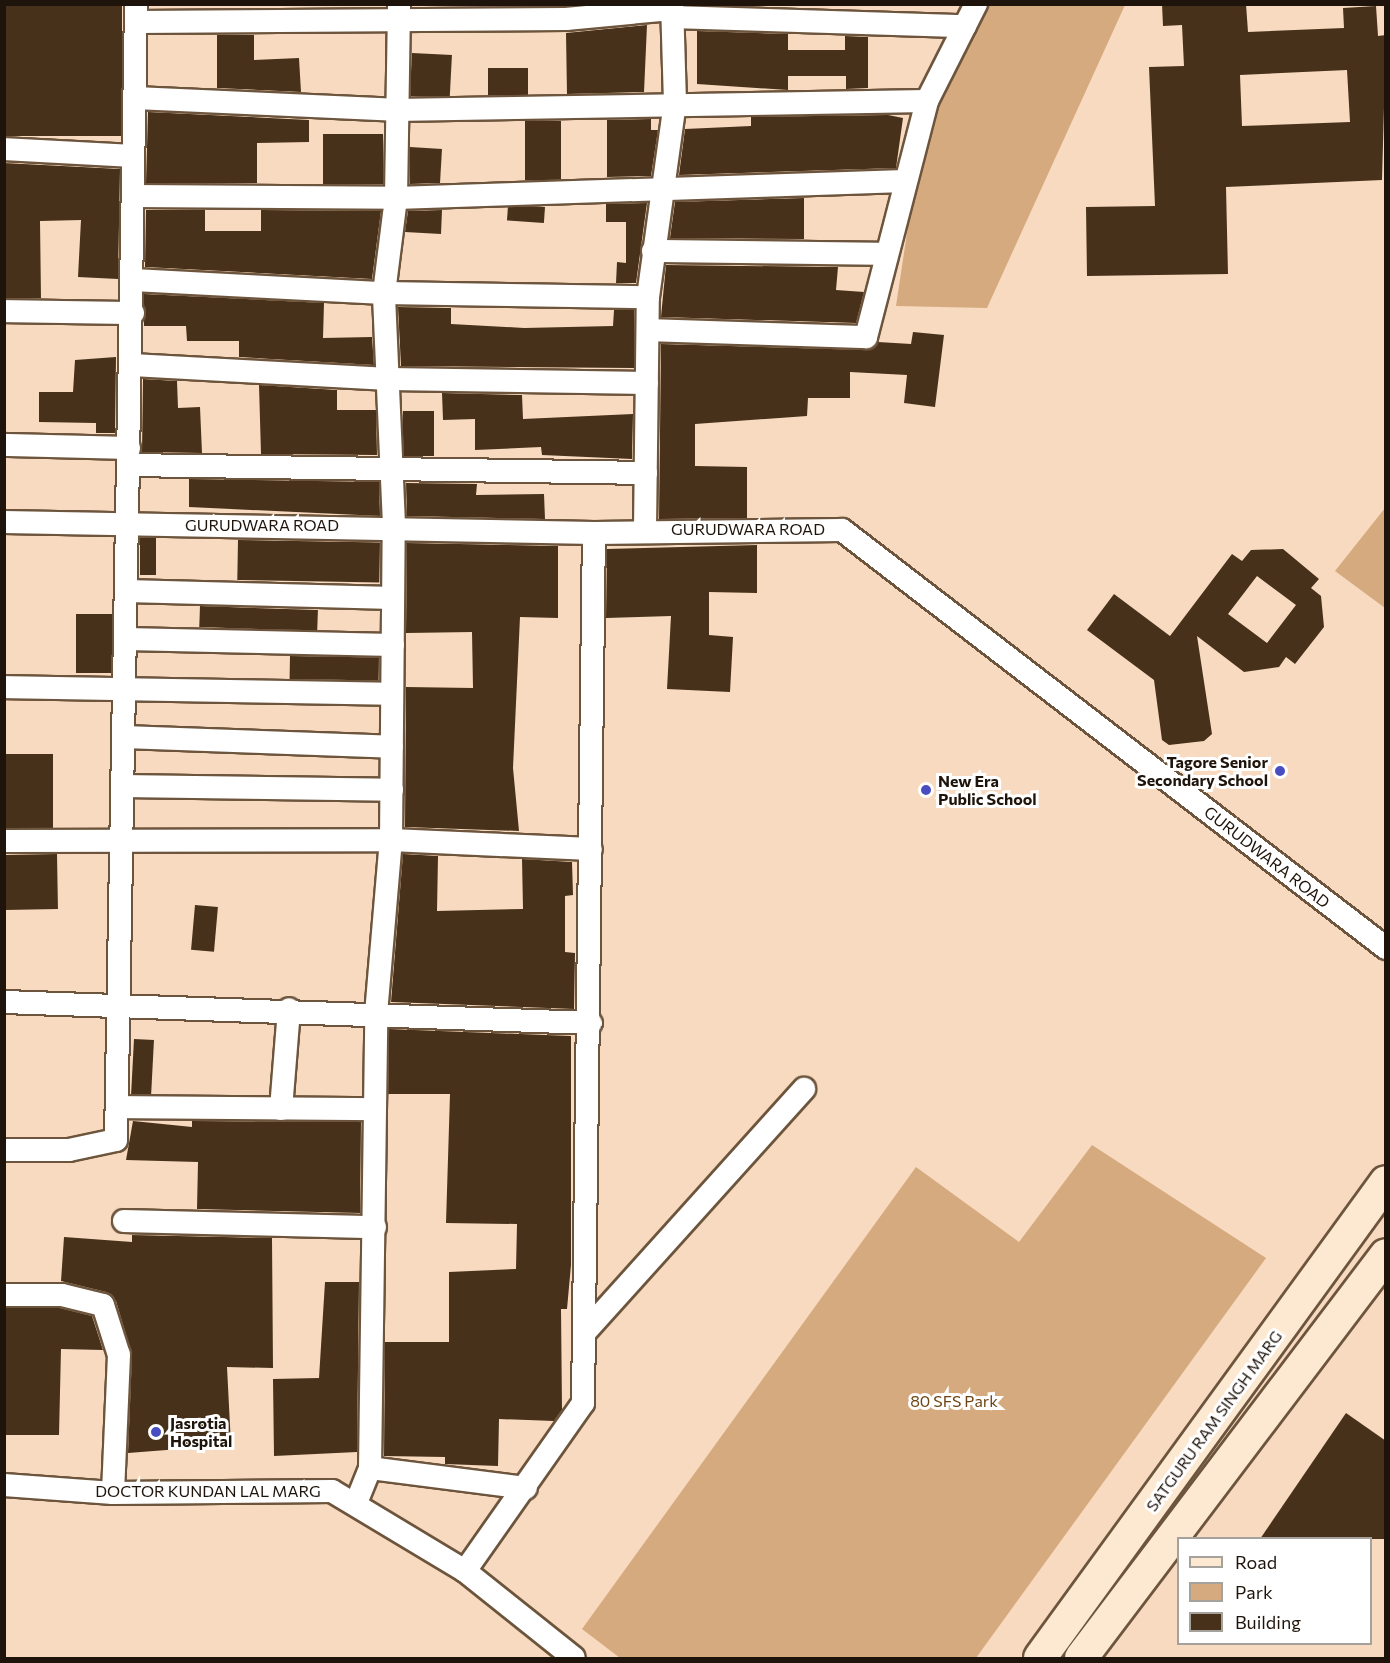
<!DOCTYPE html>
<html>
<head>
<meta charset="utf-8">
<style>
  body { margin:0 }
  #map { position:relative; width:1390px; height:1663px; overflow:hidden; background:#f7dabf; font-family:Commissioner,sans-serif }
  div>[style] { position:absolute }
  .green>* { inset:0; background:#d6aa7f }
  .building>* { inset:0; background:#47311a; transform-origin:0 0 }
  .roads { filter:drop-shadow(2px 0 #6d553d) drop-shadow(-2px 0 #6d553d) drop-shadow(0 2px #6d553d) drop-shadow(0 -2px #6d553d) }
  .minor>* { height:22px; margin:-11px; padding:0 11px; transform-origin:11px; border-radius:11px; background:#fff }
  .secondary>* { height:32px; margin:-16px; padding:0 16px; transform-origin:16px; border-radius:16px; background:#fde8d2 }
  .dots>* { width:16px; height:16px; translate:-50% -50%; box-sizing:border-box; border:3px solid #fff; border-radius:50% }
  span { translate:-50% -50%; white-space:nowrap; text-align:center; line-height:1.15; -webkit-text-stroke:6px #fff; paint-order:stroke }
  .street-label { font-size:16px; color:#1e140b }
  .poi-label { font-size:16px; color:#1e140b; font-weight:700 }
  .right { translate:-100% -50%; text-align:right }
  .left { translate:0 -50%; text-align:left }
  .park-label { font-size:16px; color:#6e4412 }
  .frame { position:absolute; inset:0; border:6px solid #1e140b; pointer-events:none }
  .legend { position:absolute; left:1177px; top:1537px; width:195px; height:108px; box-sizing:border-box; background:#fff; border:2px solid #a5a19d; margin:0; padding:8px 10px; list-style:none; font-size:18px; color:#1e140b }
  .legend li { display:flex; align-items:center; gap:12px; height:30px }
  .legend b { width:30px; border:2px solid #a5a19d }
</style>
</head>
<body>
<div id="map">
  <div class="green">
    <div style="clip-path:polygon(979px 5px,1125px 5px,987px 308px,896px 306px,928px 94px)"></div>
    <div style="clip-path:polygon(1385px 508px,1385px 608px,1335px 571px)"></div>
    <div style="clip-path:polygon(1092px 1145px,1266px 1258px,976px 1658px,620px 1658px,582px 1629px,916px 1167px,1019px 1242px)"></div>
  </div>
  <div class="building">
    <div style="left:4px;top:4px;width:118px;height:132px"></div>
    <div style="clip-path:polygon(evenodd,1162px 4px,1246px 4px,1248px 32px,1344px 28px,1343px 8px,1376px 6px,1378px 36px,1386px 35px,1382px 180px,1226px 187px,1228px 274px,1087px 276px,1086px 207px,1155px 206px,1149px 67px,1184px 66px,1182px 25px,1163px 26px,1162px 4px,1347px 70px,1350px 122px,1242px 126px,1240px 75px,1347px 70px)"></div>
    <div style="clip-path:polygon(647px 25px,644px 92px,567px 94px,566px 33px)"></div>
    <div style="clip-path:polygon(697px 31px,788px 34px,788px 50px,845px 50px,845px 36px,868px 37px,868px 88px,846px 89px,846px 76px,788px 76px,788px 90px,697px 84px)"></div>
    <div style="clip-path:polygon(217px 35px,254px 35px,254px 60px,299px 58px,301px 92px,217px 88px)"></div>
    <div style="left:412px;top:53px;width:40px;height:43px;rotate:3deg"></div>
    <div style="left:488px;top:68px;width:40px;height:27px"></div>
    <div style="clip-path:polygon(148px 112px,309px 120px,309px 142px,257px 143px,257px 183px,146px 183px)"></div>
    <div style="clip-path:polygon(888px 115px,903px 118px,896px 168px,679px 175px,685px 129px,751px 126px,751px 117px)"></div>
    <div style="clip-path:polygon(651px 119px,651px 130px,658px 130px,651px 176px,607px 177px,607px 120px)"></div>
    <div style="left:525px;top:121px;width:36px;height:59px"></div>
    <div style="left:323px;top:134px;width:60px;height:50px"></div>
    <div style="clip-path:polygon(410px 147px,442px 149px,440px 183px,410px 184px)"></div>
    <div style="clip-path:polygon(4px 163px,120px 169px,118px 279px,78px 277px,81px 220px,40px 221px,41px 298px,4px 298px)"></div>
    <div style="clip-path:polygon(804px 198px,804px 239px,670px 238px,675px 202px)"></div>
    <div style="clip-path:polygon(647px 203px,636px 283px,616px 283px,617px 262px,626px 263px,626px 222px,606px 222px,606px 204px)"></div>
    <div style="left:545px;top:207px;width:16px;height:37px;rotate:94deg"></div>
    <div style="clip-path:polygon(146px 210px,205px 210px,205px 231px,261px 231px,261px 210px,381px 211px,372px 279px,145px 267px)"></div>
    <div style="clip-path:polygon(442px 210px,441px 234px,405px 232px,408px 211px)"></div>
    <div style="clip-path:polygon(666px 265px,838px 267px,836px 290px,864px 292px,856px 323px,661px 317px)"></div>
    <div style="clip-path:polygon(144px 294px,324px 303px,323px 338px,372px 337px,374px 365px,239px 357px,239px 341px,187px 341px,186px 326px,144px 326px)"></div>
    <div style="clip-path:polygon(398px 307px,451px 308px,451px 324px,524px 328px,613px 326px,614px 310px,634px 310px,634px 368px,401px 366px)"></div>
    <div style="clip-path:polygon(913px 332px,944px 335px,935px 407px,904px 403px,907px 375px,850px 372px,850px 398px,808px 398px,807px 416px,695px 424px,695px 466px,747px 467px,747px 518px,659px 519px,661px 344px,866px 350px,878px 342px,911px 344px)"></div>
    <div style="clip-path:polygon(116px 357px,115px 433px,96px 433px,96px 423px,39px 422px,39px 392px,73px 392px,75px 360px)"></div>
    <div style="clip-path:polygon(143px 379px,177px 381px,178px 408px,200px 407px,202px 453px,142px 452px)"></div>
    <div style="clip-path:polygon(259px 385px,337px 390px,337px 410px,376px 410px,377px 455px,261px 454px)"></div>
    <div style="clip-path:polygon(442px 393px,522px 395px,523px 419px,633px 414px,632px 459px,542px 455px,541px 447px,475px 450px,475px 419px,443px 420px)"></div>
    <div style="left:403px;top:411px;width:31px;height:45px"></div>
    <div style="clip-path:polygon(189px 479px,379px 482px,380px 516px,189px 507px)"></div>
    <div style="clip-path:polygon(406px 483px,477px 484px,476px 495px,544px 494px,545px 519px,407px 516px)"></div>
    <div style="left:140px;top:538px;width:16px;height:37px"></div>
    <div style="left:238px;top:540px;width:142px;height:40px;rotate:1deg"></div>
    <div style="clip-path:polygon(407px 543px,558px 546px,558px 618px,520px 617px,513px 768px,519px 831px,405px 827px,406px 687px,473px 688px,472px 632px,406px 633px)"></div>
    <div style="clip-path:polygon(757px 545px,757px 593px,709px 592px,709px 635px,733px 637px,730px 692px,667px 689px,671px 616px,606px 618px,607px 549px)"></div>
    <div style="clip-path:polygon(evenodd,1283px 549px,1319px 579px,1311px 588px,1321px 596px,1324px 627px,1295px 664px,1286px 657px,1279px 667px,1244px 672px,1197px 636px,1212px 734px,1204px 741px,1169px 745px,1162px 740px,1154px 680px,1087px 630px,1114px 594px,1170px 636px,1232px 554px,1242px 561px,1251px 550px,1283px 549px,1257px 576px,1296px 605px,1267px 643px,1228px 614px,1257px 576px)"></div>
    <div style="left:200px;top:606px;width:118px;height:21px;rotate:2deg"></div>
    <div style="left:76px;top:614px;width:36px;height:59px"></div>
    <div style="left:290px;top:656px;width:89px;height:23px;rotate:1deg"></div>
    <div style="left:4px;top:754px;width:49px;height:74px"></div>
    <div style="left:57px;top:854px;width:55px;height:53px;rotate:89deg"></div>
    <div style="clip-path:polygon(403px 854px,438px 856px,437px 911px,523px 909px,522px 859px,572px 862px,573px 895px,565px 896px,565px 952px,575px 953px,574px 1009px,391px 1002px)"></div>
    <div style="left:195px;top:905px;width:23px;height:45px;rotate:5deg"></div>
    <div style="clip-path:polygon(389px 1029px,571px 1036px,571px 1265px,567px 1309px,561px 1309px,562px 1410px,554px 1421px,499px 1419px,498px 1466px,445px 1464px,445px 1457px,384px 1456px,385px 1342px,449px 1342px,449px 1272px,516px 1269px,517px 1224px,446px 1223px,450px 1094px,388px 1094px)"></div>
    <div style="left:134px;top:1039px;width:20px;height:55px;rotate:3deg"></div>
    <div style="clip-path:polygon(133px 1121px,192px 1127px,192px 1121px,361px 1122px,360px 1213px,197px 1209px,198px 1162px,126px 1160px)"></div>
    <div style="clip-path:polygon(132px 1235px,272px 1238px,273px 1368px,227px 1367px,231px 1445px,128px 1453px,132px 1355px,116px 1301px,106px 1292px,61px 1281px,64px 1237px,132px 1242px)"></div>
    <div style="clip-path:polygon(325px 1282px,359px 1282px,357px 1452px,274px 1456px,273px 1379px,319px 1378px)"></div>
    <div style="clip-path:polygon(4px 1308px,60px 1308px,92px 1316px,103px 1350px,61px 1349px,59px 1435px,4px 1435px)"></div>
    <div style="clip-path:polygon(1346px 1413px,1386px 1441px,1386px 1539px,1260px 1539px)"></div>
  </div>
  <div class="roads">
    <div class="minor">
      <div style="left:672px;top:17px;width:293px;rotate:1.8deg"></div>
      <div style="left:136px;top:22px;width:430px;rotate:-0.4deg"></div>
      <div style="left:566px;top:19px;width:106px;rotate:-5.4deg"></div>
      <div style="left:135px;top:98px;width:260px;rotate:2.6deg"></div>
      <div style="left:395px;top:110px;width:532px;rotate:-0.97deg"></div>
      <div style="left:4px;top:149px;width:128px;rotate:3.1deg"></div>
      <div style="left:133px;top:196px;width:263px;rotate:0.4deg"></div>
      <div style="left:396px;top:198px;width:509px;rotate:-1.91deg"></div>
      <div style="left:653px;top:251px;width:232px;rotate:0.7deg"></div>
      <div style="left:133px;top:280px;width:251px;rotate:3deg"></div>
      <div style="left:384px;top:293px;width:264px;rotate:0.9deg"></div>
      <div style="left:4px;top:311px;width:129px;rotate:0.9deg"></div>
      <div style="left:650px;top:330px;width:216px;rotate:1.9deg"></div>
      <div style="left:866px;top:337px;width:244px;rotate:-75.5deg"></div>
      <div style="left:927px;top:101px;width:109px;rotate:-63.2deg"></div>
      <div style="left:132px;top:365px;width:257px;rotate:3.1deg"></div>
      <div style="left:389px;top:379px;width:258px;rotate:0.9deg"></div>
      <div style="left:4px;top:445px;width:125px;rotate:1.4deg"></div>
      <div style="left:128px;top:465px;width:518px;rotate:0.88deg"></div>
      <div style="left:4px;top:522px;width:590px;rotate:1.07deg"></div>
      <div style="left:594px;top:533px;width:248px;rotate:-0.7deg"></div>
      <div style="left:842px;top:530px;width:686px;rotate:37.54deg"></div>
      <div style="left:645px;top:529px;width:232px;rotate:-89.3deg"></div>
      <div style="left:648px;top:297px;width:196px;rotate:-82.1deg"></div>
      <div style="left:675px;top:103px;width:99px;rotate:-91.7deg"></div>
      <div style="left:126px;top:591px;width:267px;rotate:1.5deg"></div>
      <div style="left:126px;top:639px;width:267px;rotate:1.3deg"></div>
      <div style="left:4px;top:687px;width:388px;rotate:1deg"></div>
      <div style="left:124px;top:737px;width:268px;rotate:2.1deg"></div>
      <div style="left:122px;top:786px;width:270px;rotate:0.8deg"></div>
      <div style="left:4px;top:841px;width:387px;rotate:-0.1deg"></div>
      <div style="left:391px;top:840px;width:200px;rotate:2.6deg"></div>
      <div style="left:4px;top:1002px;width:587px;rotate:2.05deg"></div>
      <div style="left:119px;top:1107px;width:254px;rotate:0.5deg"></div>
      <div style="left:281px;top:1109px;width:100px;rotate:-85.4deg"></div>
      <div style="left:4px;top:1150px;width:65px"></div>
      <div style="left:69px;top:1150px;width:48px;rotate:-12deg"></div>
      <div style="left:116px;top:1140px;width:1136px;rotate:-88.99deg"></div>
      <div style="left:124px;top:1221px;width:251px;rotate:1.4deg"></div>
      <div style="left:4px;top:1295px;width:58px"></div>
      <div style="left:62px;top:1295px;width:42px;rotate:13.7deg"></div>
      <div style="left:103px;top:1305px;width:52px;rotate:72.3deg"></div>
      <div style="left:119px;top:1355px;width:138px;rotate:92.5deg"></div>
      <div style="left:586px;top:1331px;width:326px;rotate:-48deg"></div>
      <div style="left:370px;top:1468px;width:157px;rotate:7.3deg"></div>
      <div style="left:4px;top:1485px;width:109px;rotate:4.2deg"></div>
      <div style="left:113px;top:1493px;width:219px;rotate:-0.5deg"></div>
      <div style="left:332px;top:1491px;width:155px;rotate:31deg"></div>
      <div style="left:465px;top:1571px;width:139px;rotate:38.6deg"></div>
      <div style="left:356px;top:1503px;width:38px;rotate:-68deg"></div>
      <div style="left:370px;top:1468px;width:454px;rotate:-89.2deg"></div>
      <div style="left:376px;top:1014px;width:175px;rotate:-85.1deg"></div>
      <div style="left:391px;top:840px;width:315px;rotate:-89.5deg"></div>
      <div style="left:394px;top:525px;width:232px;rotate:-92.5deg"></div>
      <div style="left:384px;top:293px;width:96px;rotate:-82.8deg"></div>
      <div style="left:396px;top:198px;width:194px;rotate:-89.1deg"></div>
      <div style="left:465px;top:1571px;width:205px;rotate:-54.9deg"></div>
      <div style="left:583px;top:1403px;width:870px;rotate:-89.28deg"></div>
    </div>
    <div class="secondary">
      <div style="left:1040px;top:1658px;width:588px;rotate:-53.99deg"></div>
      <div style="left:1081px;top:1658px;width:505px;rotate:-52.88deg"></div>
    </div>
  </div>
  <div class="dots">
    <div style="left:1280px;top:771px;background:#484dc2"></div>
    <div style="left:926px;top:790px;background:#484dc2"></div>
    <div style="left:156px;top:1432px;background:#484dc2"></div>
  </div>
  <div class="street-label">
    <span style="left:262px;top:525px">GURUDWARA ROAD</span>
    <span style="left:748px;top:529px">GURUDWARA ROAD</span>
    <span style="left:1267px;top:857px;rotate:38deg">GURUDWARA ROAD</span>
    <span style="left:1214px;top:1421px;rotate:-54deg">SATGURU RAM SINGH MARG</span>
    <span style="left:208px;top:1491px">DOCTOR KUNDAN LAL MARG</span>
  </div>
  <div class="poi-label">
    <span class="right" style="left:1268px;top:771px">Tagore Senior<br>Secondary School</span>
    <span class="left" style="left:938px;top:790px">New Era<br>Public School</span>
    <span class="left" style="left:170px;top:1432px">Jasrotia<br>Hospital</span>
  </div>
  <div class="park-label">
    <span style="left:954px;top:1401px">80 SFS Park</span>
  </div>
  <div class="frame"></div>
  <ul class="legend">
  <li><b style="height:8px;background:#fde8d2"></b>Road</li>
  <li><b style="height:16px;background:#d6aa7f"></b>Park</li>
  <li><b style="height:16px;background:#47311a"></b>Building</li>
  </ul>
</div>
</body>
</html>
